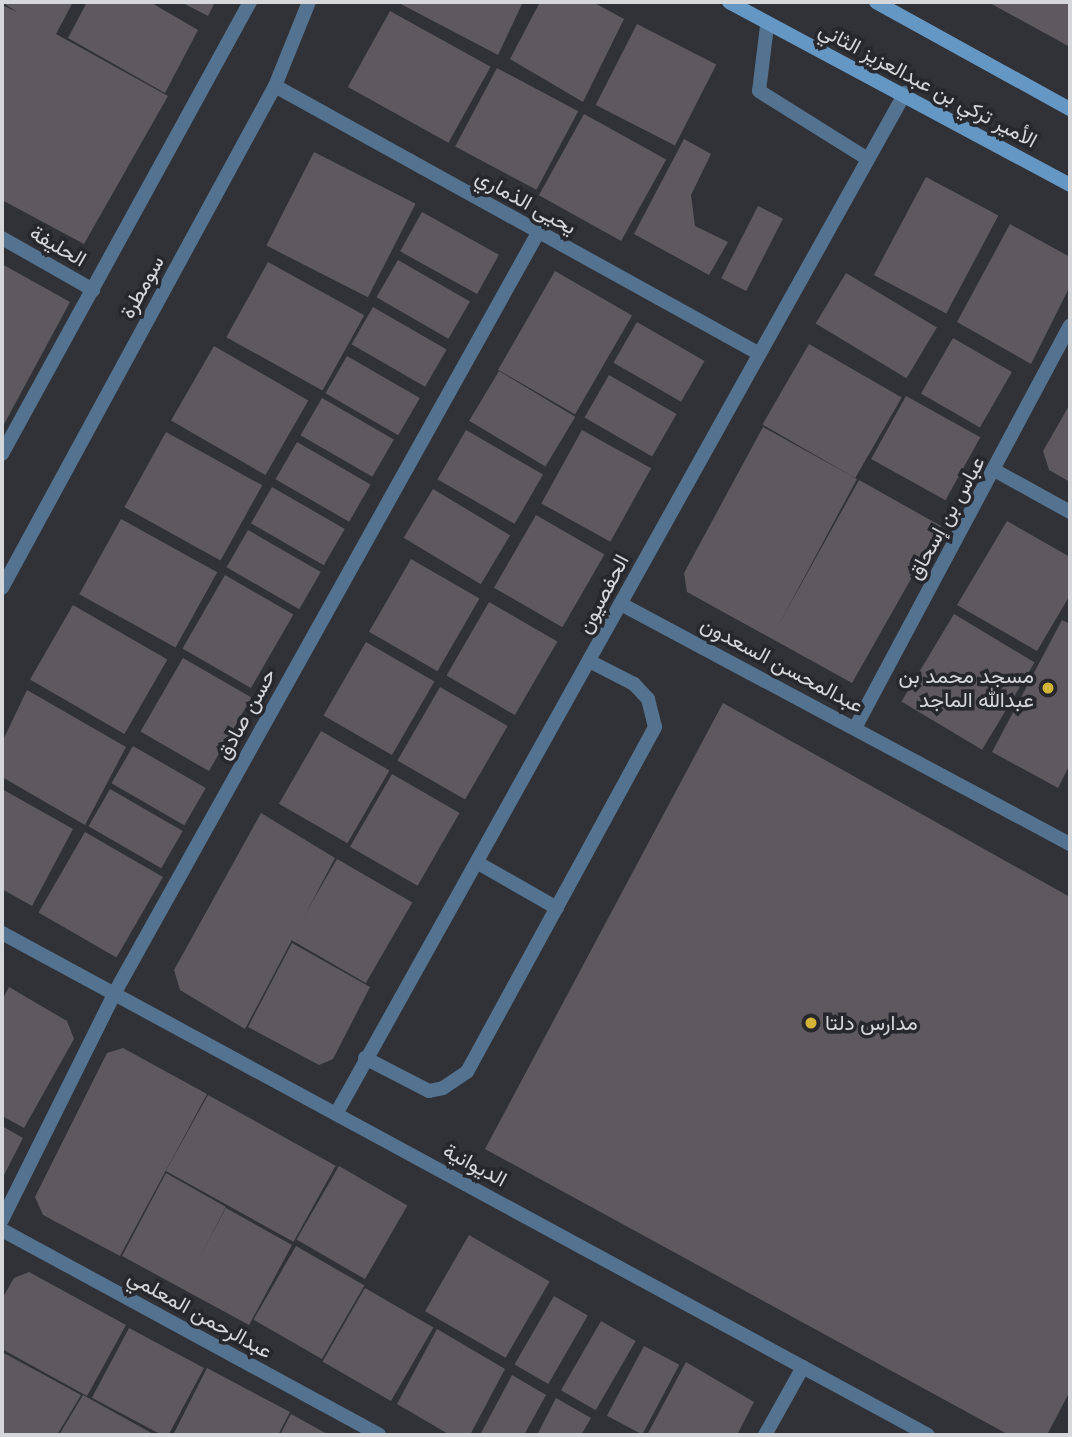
<!DOCTYPE html>
<html>
<head>
<meta charset="utf-8">
<style>
  body { margin:0 }
  #map { position:relative; width:1072px; height:1437px; overflow:hidden; background:#313238; font-family:"Fira Sans",Vazirmatn,sans-serif }
  div>[style] { position:absolute }
  .building>* { inset:0; background:#5d595f; transform-origin:0 0 }
  .lane>* { height:14px; margin:-7px; padding:0 7px; transform-origin:7px; border-radius:7px; background:#547390 }
  .street>* { height:14px; margin:-7px; padding:0 7px; transform-origin:7px; border-radius:7px; background:#547390 }
  .secondary>* { height:14px; margin:-7px; padding:0 7px; transform-origin:7px; border-radius:7px; background:#6597c4 }
  .dots>* { width:19px; height:19px; translate:-50% -50%; box-sizing:border-box; border:4px solid #27282e; border-radius:50% }
  span { translate:-50% -50%; white-space:nowrap; text-align:center; line-height:1.15; -webkit-text-stroke:7px #27282e; paint-order:stroke }
  .street-label { font-size:21px; color:#d6d7db }
  .poi-label { font-size:21px; color:#d6d7db }
  .right { translate:-100% -50%; text-align:right }
  .left { translate:0 -50%; text-align:left }
  .frame { position:absolute; inset:0; border:4px solid #d6d7db; pointer-events:none }
</style>
</head>
<body>
<div id="map">
  <div class="building">
    <div style="clip-path:polygon(2px 2px,73px 2px,56px 34px,168px 96px,84px 244px,2px 200px,2px 5px,17px 12px)"></div>
    <div style="clip-path:polygon(87px 2px,150px 2px,198px 30px,165px 93px,68px 38px)"></div>
    <div style="clip-path:polygon(181px 2px,215px 2px,208px 16px)"></div>
    <div style="clip-path:polygon(397px 2px,523px 2px,498px 55px)"></div>
    <div style="clip-path:polygon(540px 2px,593px 2px,624px 19px,583px 102px,510px 59px)"></div>
    <div style="clip-path:polygon(988px 2px,1070px 2px,1070px 47px)"></div>
    <div style="left:390px;top:11px;width:115px;height:87px;rotate:29deg"></div>
    <div style="left:637px;top:24px;width:89px;height:91px;rotate:27deg"></div>
    <div style="left:497px;top:68px;width:92px;height:89px;rotate:28deg"></div>
    <div style="left:584px;top:114px;width:94px;height:93px;rotate:29deg"></div>
    <div style="clip-path:polygon(684px 139px,711px 154px,691px 195px,695px 226px,728px 242px,709px 275px,634px 234px)"></div>
    <div style="left:314px;top:152px;width:114px;height:105px;rotate:27deg"></div>
    <div style="left:926px;top:177px;width:82px;height:111px;rotate:28deg"></div>
    <div style="left:758px;top:206px;width:28px;height:81px;rotate:27deg"></div>
    <div style="left:422px;top:212px;width:88px;height:45px;rotate:29deg"></div>
    <div style="clip-path:polygon(1010px 224px,1070px 257px,1070px 286px,1031px 364px,957px 322px)"></div>
    <div style="left:398px;top:260px;width:83px;height:43px;rotate:30deg"></div>
    <div style="left:268px;top:262px;width:110px;height:86px;rotate:29deg"></div>
    <div style="clip-path:polygon(2px 264px,70px 302px,2px 428px)"></div>
    <div style="left:555px;top:271px;width:89px;height:114px;rotate:30deg"></div>
    <div style="left:846px;top:273px;width:106px;height:59px;rotate:31deg"></div>
    <div style="left:373px;top:307px;width:85px;height:43px;rotate:30deg"></div>
    <div style="left:637px;top:322px;width:78px;height:47px;rotate:30deg"></div>
    <div style="left:953px;top:338px;width:68px;height:64px;rotate:30deg"></div>
    <div style="left:809px;top:344px;width:107px;height:93px;rotate:30deg"></div>
    <div style="left:214px;top:346px;width:109px;height:86px;rotate:30deg"></div>
    <div style="left:347px;top:356px;width:84px;height:43px;rotate:30deg"></div>
    <div style="left:499px;top:371px;width:89px;height:58px;rotate:31deg"></div>
    <div style="left:609px;top:375px;width:78px;height:49px;rotate:30deg"></div>
    <div style="left:906px;top:396px;width:85px;height:72px;rotate:29deg"></div>
    <div style="left:322px;top:398px;width:83px;height:43px;rotate:30deg"></div>
    <div style="clip-path:polygon(1070px 404px,1070px 482px,1049px 470px,1043px 451px)"></div>
    <div style="clip-path:polygon(763px 427px,857px 479px,778px 626px,859px 480px,941px 526px,852px 683px,687px 592px,684px 573px)"></div>
    <div style="left:466px;top:430px;width:89px;height:57px;rotate:30deg"></div>
    <div style="left:582px;top:430px;width:79px;height:84px;rotate:29deg"></div>
    <div style="left:166px;top:432px;width:110px;height:86px;rotate:29deg"></div>
    <div style="left:297px;top:442px;width:85px;height:43px;rotate:30deg"></div>
    <div style="left:272px;top:487px;width:84px;height:42px;rotate:30deg"></div>
    <div style="left:433px;top:489px;width:90px;height:57px;rotate:31deg"></div>
    <div style="left:536px;top:515px;width:79px;height:84px;rotate:30deg"></div>
    <div style="left:121px;top:519px;width:110px;height:86px;rotate:29deg"></div>
    <div style="clip-path:polygon(1007px 521px,1070px 557px,1070px 595px,1037px 651px,957px 605px)"></div>
    <div style="left:248px;top:530px;width:84px;height:43px;rotate:30deg"></div>
    <div style="left:411px;top:559px;width:79px;height:84px;rotate:30deg"></div>
    <div style="left:225px;top:575px;width:79px;height:85px;rotate:30deg"></div>
    <div style="left:489px;top:602px;width:79px;height:85px;rotate:30deg"></div>
    <div style="left:73px;top:605px;width:109px;height:86px;rotate:30deg"></div>
    <div style="left:954px;top:614px;width:94px;height:102px;rotate:31deg"></div>
    <div style="clip-path:polygon(1062px 620px,1070px 624px,1070px 764px,1058px 788px,992px 752px)"></div>
    <div style="left:366px;top:642px;width:79px;height:85px;rotate:30deg"></div>
    <div style="left:183px;top:658px;width:79px;height:85px;rotate:30deg"></div>
    <div style="left:440px;top:687px;width:78px;height:85px;rotate:30deg"></div>
    <div style="clip-path:polygon(27px 690px,126px 747px,85px 825px,2px 777px,2px 742px)"></div>
    <div style="clip-path:polygon(723px 703px,1070px 897px,1070px 1391px,1047px 1435px,1009px 1435px,485px 1149px)"></div>
    <div style="left:321px;top:731px;width:79px;height:84px;rotate:30deg"></div>
    <div style="left:133px;top:746px;width:84px;height:43px;rotate:30deg"></div>
    <div style="left:392px;top:774px;width:78px;height:84px;rotate:30deg"></div>
    <div style="clip-path:polygon(2px 789px,73px 829px,32px 906px,2px 889px)"></div>
    <div style="left:110px;top:789px;width:84px;height:43px;rotate:30deg"></div>
    <div style="clip-path:polygon(261px 813px,335px 858px,245px 1029px,180px 990px,174px 970px)"></div>
    <div style="left:85px;top:832px;width:90px;height:93px;rotate:30deg"></div>
    <div style="left:337px;top:859px;width:87px;height:93px;rotate:30deg"></div>
    <div style="clip-path:polygon(292px 943px,370px 987px,333px 1059px,319px 1065px,248px 1027px)"></div>
    <div style="clip-path:polygon(9px 987px,67px 1021px,74px 1039px,24px 1128px,2px 1116px,2px 1000px)"></div>
    <div style="clip-path:polygon(123px 1048px,207px 1094px,120px 1256px,43px 1215px,35px 1197px,107px 1053px)"></div>
    <div style="left:208px;top:1095px;width:146px;height:87px;rotate:29deg"></div>
    <div style="clip-path:polygon(2px 1126px,23px 1138px,2px 1179px)"></div>
    <div style="left:339px;top:1166px;width:79px;height:85px;rotate:30deg"></div>
    <div style="clip-path:polygon(166px 1173px,226px 1207px,198px 1260px,226px 1208px,292px 1245px,249px 1325px,122px 1256px)"></div>
    <div style="left:469px;top:1235px;width:93px;height:88px;rotate:30deg"></div>
    <div style="left:296px;top:1246px;width:79px;height:85px;rotate:30deg"></div>
    <div style="clip-path:polygon(29px 1272px,126px 1325px,87px 1396px,2px 1349px,2px 1299px,14px 1278px)"></div>
    <div style="left:365px;top:1288px;width:79px;height:85px;rotate:30deg"></div>
    <div style="left:554px;top:1296px;width:39px;height:79px;rotate:30deg"></div>
    <div style="left:601px;top:1321px;width:40px;height:80px;rotate:30deg"></div>
    <div style="left:129px;top:1328px;width:85px;height:79px;rotate:28deg"></div>
    <div style="clip-path:polygon(437px 1329px,505px 1369px,470px 1435px,450px 1435px,397px 1404px)"></div>
    <div style="left:644px;top:1346px;width:40px;height:79px;rotate:28deg"></div>
    <div style="clip-path:polygon(2px 1352px,81px 1395px,57px 1435px,2px 1435px)"></div>
    <div style="clip-path:polygon(686px 1362px,754px 1402px,737px 1435px,647px 1435px)"></div>
    <div style="clip-path:polygon(207px 1368px,290px 1412px,278px 1435px,173px 1435px)"></div>
    <div style="clip-path:polygon(512px 1375px,546px 1395px,524px 1435px,480px 1435px)"></div>
    <div style="clip-path:polygon(83px 1395px,155px 1435px,59px 1435px)"></div>
    <div style="clip-path:polygon(556px 1398px,591px 1418px,581px 1435px,537px 1435px)"></div>
    <div style="clip-path:polygon(291px 1414px,329px 1435px,280px 1435px)"></div>
  </div>
  <div class="lane">
    <div style="left:767px;top:26px;width:65px;rotate:97deg"></div>
    <div style="left:759px;top:91px;width:128px;rotate:32deg"></div>
    <div style="left:478px;top:863px;width:91px;rotate:29.7deg"></div>
    <div style="left:365px;top:1058px;width:72px;rotate:27.3deg"></div>
    <div style="left:429px;top:1091px;width:14px;rotate:-12deg"></div>
    <div style="left:443px;top:1088px;width:29px;rotate:-34deg"></div>
    <div style="left:467px;top:1072px;width:393px;rotate:-61.4deg"></div>
    <div style="left:655px;top:727px;width:29px;rotate:-104deg"></div>
    <div style="left:648px;top:699px;width:21px;rotate:-133deg"></div>
    <div style="left:634px;top:684px;width:48px;rotate:-152.9deg"></div>
  </div>
  <div class="street">
    <div style="left:275px;top:86px;width:552px;rotate:28.93deg"></div>
    <div style="left:2px;top:238px;width:105px;rotate:29.7deg"></div>
    <div style="left:2px;top:454px;width:516px;rotate:-61.25deg"></div>
    <div style="left:996px;top:471px;width:85px;rotate:29deg"></div>
    <div style="left:2px;top:588px;width:571px;rotate:-61.46deg"></div>
    <div style="left:275px;top:86px;width:91px;rotate:-68deg"></div>
    <div style="left:621px;top:604px;width:509px;rotate:28.13deg"></div>
    <div style="left:855px;top:728px;width:456px;rotate:-61.9deg"></div>
    <div style="left:2px;top:933px;width:1053px;rotate:28.46deg"></div>
    <div style="left:336px;top:1114px;width:1169px;rotate:-60.87deg"></div>
    <div style="left:2px;top:1220px;width:252px;rotate:-63.6deg"></div>
    <div style="left:114px;top:994px;width:871px;rotate:-60.88deg"></div>
    <div style="left:2px;top:1230px;width:429px;rotate:28.5deg"></div>
    <div style="left:765px;top:1435px;width:78px;rotate:-60.8deg"></div>
  </div>
  <div class="secondary">
    <div style="left:729px;top:2px;width:387px;rotate:28.2deg"></div>
    <div style="left:876px;top:2px;width:222px;rotate:28.9deg"></div>
  </div>
  <div class="dots">
    <div style="left:1048px;top:688px;background:#d5b535"></div>
    <div style="left:811px;top:1023px;background:#d5b535"></div>
  </div>
  <div class="street-label">
    <span style="left:928px;top:85px;rotate:28deg">الأمير تركي بن عبدالعزيز الثاني</span>
    <span style="left:526px;top:202px;rotate:29deg">يحيى الذماري</span>
    <span style="left:58px;top:246px;rotate:30deg">الحليفة</span>
    <span style="left:142px;top:287px;rotate:-61deg">سومطرة</span>
    <span style="left:946px;top:518px;rotate:-61deg">عباس بن إسحاق</span>
    <span style="left:603px;top:594px;rotate:-62deg">الحفصيون</span>
    <span style="left:782px;top:665px;rotate:28deg">عبدالمحسن السعدون</span>
    <span style="left:246px;top:714px;rotate:-61deg">حسن صادق</span>
    <span style="left:475px;top:1165px;rotate:28deg">الديوانية</span>
    <span style="left:200px;top:1314px;rotate:29deg">عبدالرحمن المعلمي</span>
  </div>
  <div class="poi-label">
    <span class="right" style="left:1034px;top:688px">مسجد محمد بن<br>عبدالله الماجد</span>
    <span class="left" style="left:825px;top:1023px">مدارس دلتا</span>
  </div>
  <div class="frame"></div>
</div>
</body>
</html>
